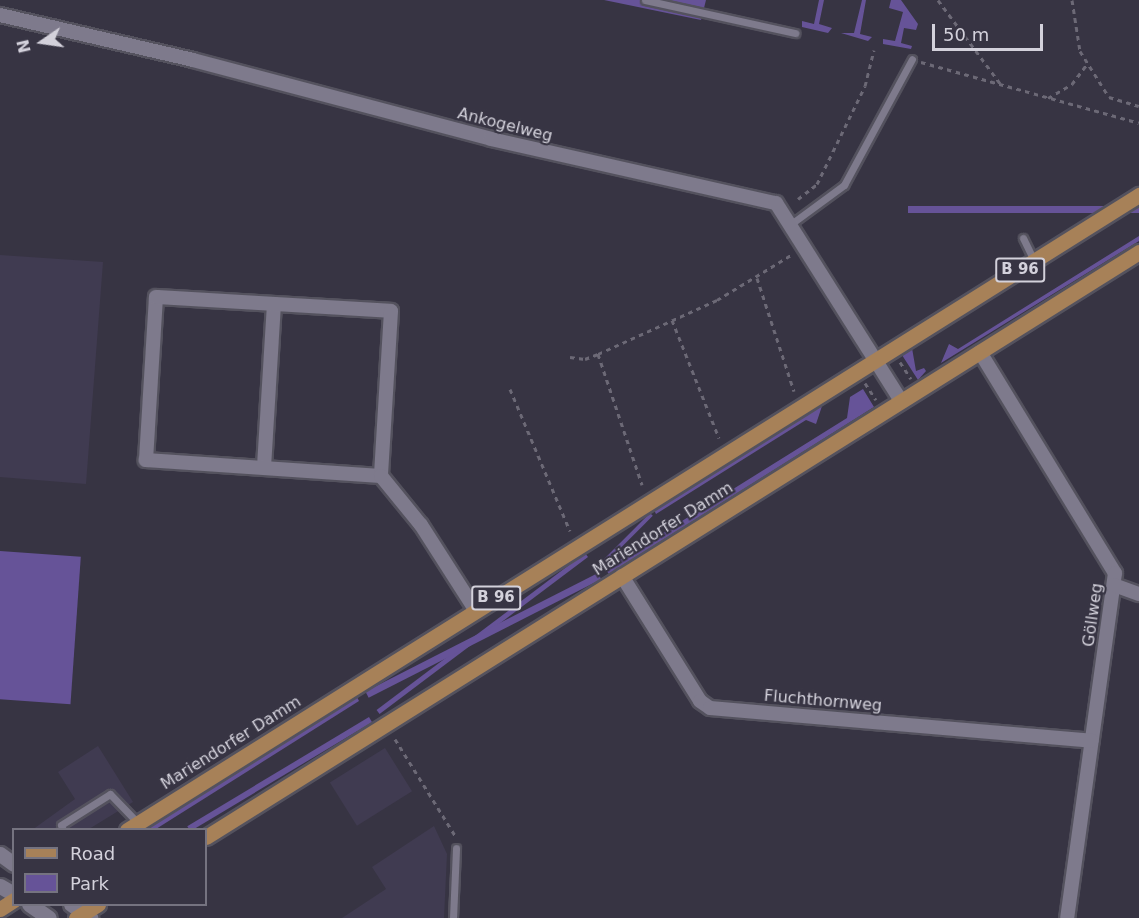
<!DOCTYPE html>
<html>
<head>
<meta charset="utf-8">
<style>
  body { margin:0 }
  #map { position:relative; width:1139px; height:918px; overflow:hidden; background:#373443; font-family:"DejaVu Sans",sans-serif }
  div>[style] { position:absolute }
  .built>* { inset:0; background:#403b51; transform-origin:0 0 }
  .green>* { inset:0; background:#665398; transform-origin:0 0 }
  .path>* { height:3px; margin-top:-1.5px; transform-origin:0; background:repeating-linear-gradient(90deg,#6c6976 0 4.5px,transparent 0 9px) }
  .roads { filter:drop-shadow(2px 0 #54525e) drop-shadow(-2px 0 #54525e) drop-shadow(0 2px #54525e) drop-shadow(0 -2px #54525e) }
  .lane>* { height:7px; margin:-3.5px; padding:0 3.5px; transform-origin:3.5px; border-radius:3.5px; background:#7e7a8c }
  .street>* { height:14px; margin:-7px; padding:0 7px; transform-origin:7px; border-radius:7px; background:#7e7a8c }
  .secondary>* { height:15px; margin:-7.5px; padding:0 7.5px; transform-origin:7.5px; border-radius:7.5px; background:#7e7a8c }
  .primary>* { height:15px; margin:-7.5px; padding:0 7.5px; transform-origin:7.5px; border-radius:7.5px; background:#a78158 }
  span { translate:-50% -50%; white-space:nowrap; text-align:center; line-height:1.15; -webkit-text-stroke:4.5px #373443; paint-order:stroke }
  .shield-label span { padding:2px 4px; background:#373443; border:2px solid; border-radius:4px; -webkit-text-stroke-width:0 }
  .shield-label { font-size:15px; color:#d3d1db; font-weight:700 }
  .street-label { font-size:16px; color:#d3d1db }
  .legend { position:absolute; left:12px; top:828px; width:195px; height:78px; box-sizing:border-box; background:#373443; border:2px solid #757380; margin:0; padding:8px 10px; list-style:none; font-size:18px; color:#d3d1db }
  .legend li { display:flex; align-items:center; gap:12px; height:30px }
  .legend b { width:30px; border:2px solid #757380 }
  .north { position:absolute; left:12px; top:12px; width:60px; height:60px; -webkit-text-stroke:4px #373443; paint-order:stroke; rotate:257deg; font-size:16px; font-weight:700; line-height:24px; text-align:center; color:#d3d1db }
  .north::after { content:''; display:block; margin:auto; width:21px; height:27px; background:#d3d1db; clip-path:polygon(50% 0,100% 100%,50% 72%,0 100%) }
  .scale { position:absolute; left:932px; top:24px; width:111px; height:27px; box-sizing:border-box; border:3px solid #d3d1db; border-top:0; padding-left:8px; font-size:18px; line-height:21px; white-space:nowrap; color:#d3d1db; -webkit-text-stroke:4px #373443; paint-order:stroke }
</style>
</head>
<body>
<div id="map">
  <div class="built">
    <div style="clip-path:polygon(0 255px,103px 262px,86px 484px,0 477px)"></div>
    <div style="clip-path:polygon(98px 746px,133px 802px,89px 829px,32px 830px,75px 799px,58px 772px)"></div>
    <div style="left:385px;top:748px;width:51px;height:65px;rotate:58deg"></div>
    <div style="clip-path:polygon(434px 826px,447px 854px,444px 918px,342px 918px,386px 889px,372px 867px)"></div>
  </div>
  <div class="green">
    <div style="clip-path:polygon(604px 0,706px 0,701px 20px)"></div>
    <div style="clip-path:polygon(819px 0,824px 0,819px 24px,832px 28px,828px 33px,802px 27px,802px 21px,814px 24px)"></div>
    <div style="clip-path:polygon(862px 0,866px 0,860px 34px,872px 37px,868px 41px,841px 33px,854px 33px)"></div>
    <div style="clip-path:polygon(891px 0,901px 0,918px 24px,916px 30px,904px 28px,901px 43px,912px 46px,911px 49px,883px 44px,883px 39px,895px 41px,903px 12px,889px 8px)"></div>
    <div style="left:1139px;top:206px;width:7px;height:231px;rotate:90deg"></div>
    <div style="clip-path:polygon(1139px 236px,1139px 241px,941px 363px,949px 344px,958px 349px)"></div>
    <div style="clip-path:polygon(912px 348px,916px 371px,924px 368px,926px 371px,918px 380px,902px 355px)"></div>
    <div style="clip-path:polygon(863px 389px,874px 407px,609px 574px,605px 569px,847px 418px,850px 397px)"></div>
    <div style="clip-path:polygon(822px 406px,816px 424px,806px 420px,656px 514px,654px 510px)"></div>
    <div style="left:650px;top:513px;width:4px;height:67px;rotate:45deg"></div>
    <div style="left:0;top:551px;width:81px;height:148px;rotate:4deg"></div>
    <div style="left:585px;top:553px;width:5px;height:261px;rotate:53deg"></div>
    <div style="left:598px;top:573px;width:7px;height:261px;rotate:63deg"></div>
    <div style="clip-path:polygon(357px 697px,359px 701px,156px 829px,146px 829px)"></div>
    <div style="left:369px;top:717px;width:6px;height:212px;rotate:59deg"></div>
  </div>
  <div class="path">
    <div style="left:938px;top:0;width:107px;rotate:53.3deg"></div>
    <div style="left:1072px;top:0;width:52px;rotate:81.1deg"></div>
    <div style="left:1080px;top:51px;width:54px;rotate:57.8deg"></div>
    <div style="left:1109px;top:97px;width:31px;rotate:17deg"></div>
    <div style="left:921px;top:62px;width:226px;rotate:15.6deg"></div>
    <div style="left:1048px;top:98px;width:28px;rotate:-30deg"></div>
    <div style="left:1072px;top:84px;width:26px;rotate:-53deg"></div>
    <div style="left:798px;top:199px;width:24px;rotate:-38deg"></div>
    <div style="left:817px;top:184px;width:109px;rotate:-63.9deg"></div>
    <div style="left:865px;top:86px;width:37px;rotate:-76deg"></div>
    <div style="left:757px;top:278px;width:119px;rotate:71.9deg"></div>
    <div style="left:672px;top:320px;width:127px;rotate:68.3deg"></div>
    <div style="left:598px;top:354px;width:138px;rotate:71.4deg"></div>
    <div style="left:570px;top:357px;width:15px;rotate:8deg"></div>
    <div style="left:585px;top:359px;width:14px;rotate:-21deg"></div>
    <div style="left:598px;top:354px;width:131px;rotate:-24.4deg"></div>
    <div style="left:717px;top:300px;width:87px;rotate:-31.3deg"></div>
    <div style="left:900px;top:362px;width:20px;rotate:57deg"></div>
    <div style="left:865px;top:383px;width:20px;rotate:57deg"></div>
    <div style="left:510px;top:389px;width:154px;rotate:67.1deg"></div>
    <div style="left:395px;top:739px;width:115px;rotate:58.1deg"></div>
  </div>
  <div class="roads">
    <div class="lane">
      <div style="left:645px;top:0;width:154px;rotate:12.4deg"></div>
      <div style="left:791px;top:224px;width:66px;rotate:-36.3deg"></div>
      <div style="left:844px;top:185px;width:143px;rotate:-61.6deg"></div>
      <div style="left:1023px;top:238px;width:25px;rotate:64deg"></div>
      <div style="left:63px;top:830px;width:5px;rotate:-112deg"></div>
      <div style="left:61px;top:825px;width:58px;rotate:-32.3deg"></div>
      <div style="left:110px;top:794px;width:40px;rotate:46deg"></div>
      <div style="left:453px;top:918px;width:70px;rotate:-87.5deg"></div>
    </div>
    <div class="street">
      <div style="left:0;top:15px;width:198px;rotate:13.1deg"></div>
      <div style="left:193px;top:60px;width:308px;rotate:14.8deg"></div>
      <div style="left:491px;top:139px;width:292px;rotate:12.7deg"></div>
      <div style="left:776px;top:203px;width:234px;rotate:57.7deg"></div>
      <div style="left:980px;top:352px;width:259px;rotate:58.6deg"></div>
      <div style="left:1115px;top:573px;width:348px;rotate:97.9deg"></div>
      <div style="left:264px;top:467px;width:163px;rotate:-86.5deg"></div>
      <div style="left:381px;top:476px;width:236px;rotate:-176.1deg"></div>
      <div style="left:146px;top:460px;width:163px;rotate:-86.5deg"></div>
      <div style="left:156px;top:297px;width:235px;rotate:3.4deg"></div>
      <div style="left:391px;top:311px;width:165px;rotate:93.5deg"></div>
      <div style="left:381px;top:476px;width:63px;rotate:50.8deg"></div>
      <div style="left:421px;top:525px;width:102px;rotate:57.4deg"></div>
      <div style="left:622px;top:576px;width:147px;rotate:58deg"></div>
      <div style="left:700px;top:701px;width:12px;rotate:35deg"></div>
      <div style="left:710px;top:708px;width:383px;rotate:4.9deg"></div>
      <div style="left:1114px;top:585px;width:27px;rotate:20deg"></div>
    </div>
    <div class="secondary">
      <div style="left:0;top:854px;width:17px;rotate:36deg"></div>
      <div style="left:0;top:886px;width:16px;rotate:30deg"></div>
      <div style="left:29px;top:904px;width:24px;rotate:35deg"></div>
      <div style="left:71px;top:904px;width:24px;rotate:36deg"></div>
    </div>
    <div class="primary">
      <div style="left:127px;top:830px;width:1195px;rotate:-32.11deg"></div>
      <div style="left:206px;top:837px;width:1101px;rotate:-32.09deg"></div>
      <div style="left:0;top:909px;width:17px;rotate:-33deg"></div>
      <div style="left:76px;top:918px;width:26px;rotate:-32deg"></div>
    </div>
  </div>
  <div class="shield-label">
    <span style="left:1020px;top:270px">B 96</span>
    <span style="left:496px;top:598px">B 96</span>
  </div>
  <div class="street-label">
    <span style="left:505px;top:125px;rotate:14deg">Ankogelweg</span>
    <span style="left:663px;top:529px;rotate:-32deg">Mariendorfer Damm</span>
    <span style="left:1093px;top:615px;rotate:-82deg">Göllweg</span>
    <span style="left:823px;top:701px;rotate:5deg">Fluchthornweg</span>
    <span style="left:231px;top:743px;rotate:-32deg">Mariendorfer Damm</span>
  </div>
  <ul class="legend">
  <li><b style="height:8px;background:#a78158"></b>Road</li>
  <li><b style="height:16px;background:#665398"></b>Park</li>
  </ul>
  <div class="north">N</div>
  <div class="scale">50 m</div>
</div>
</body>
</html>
